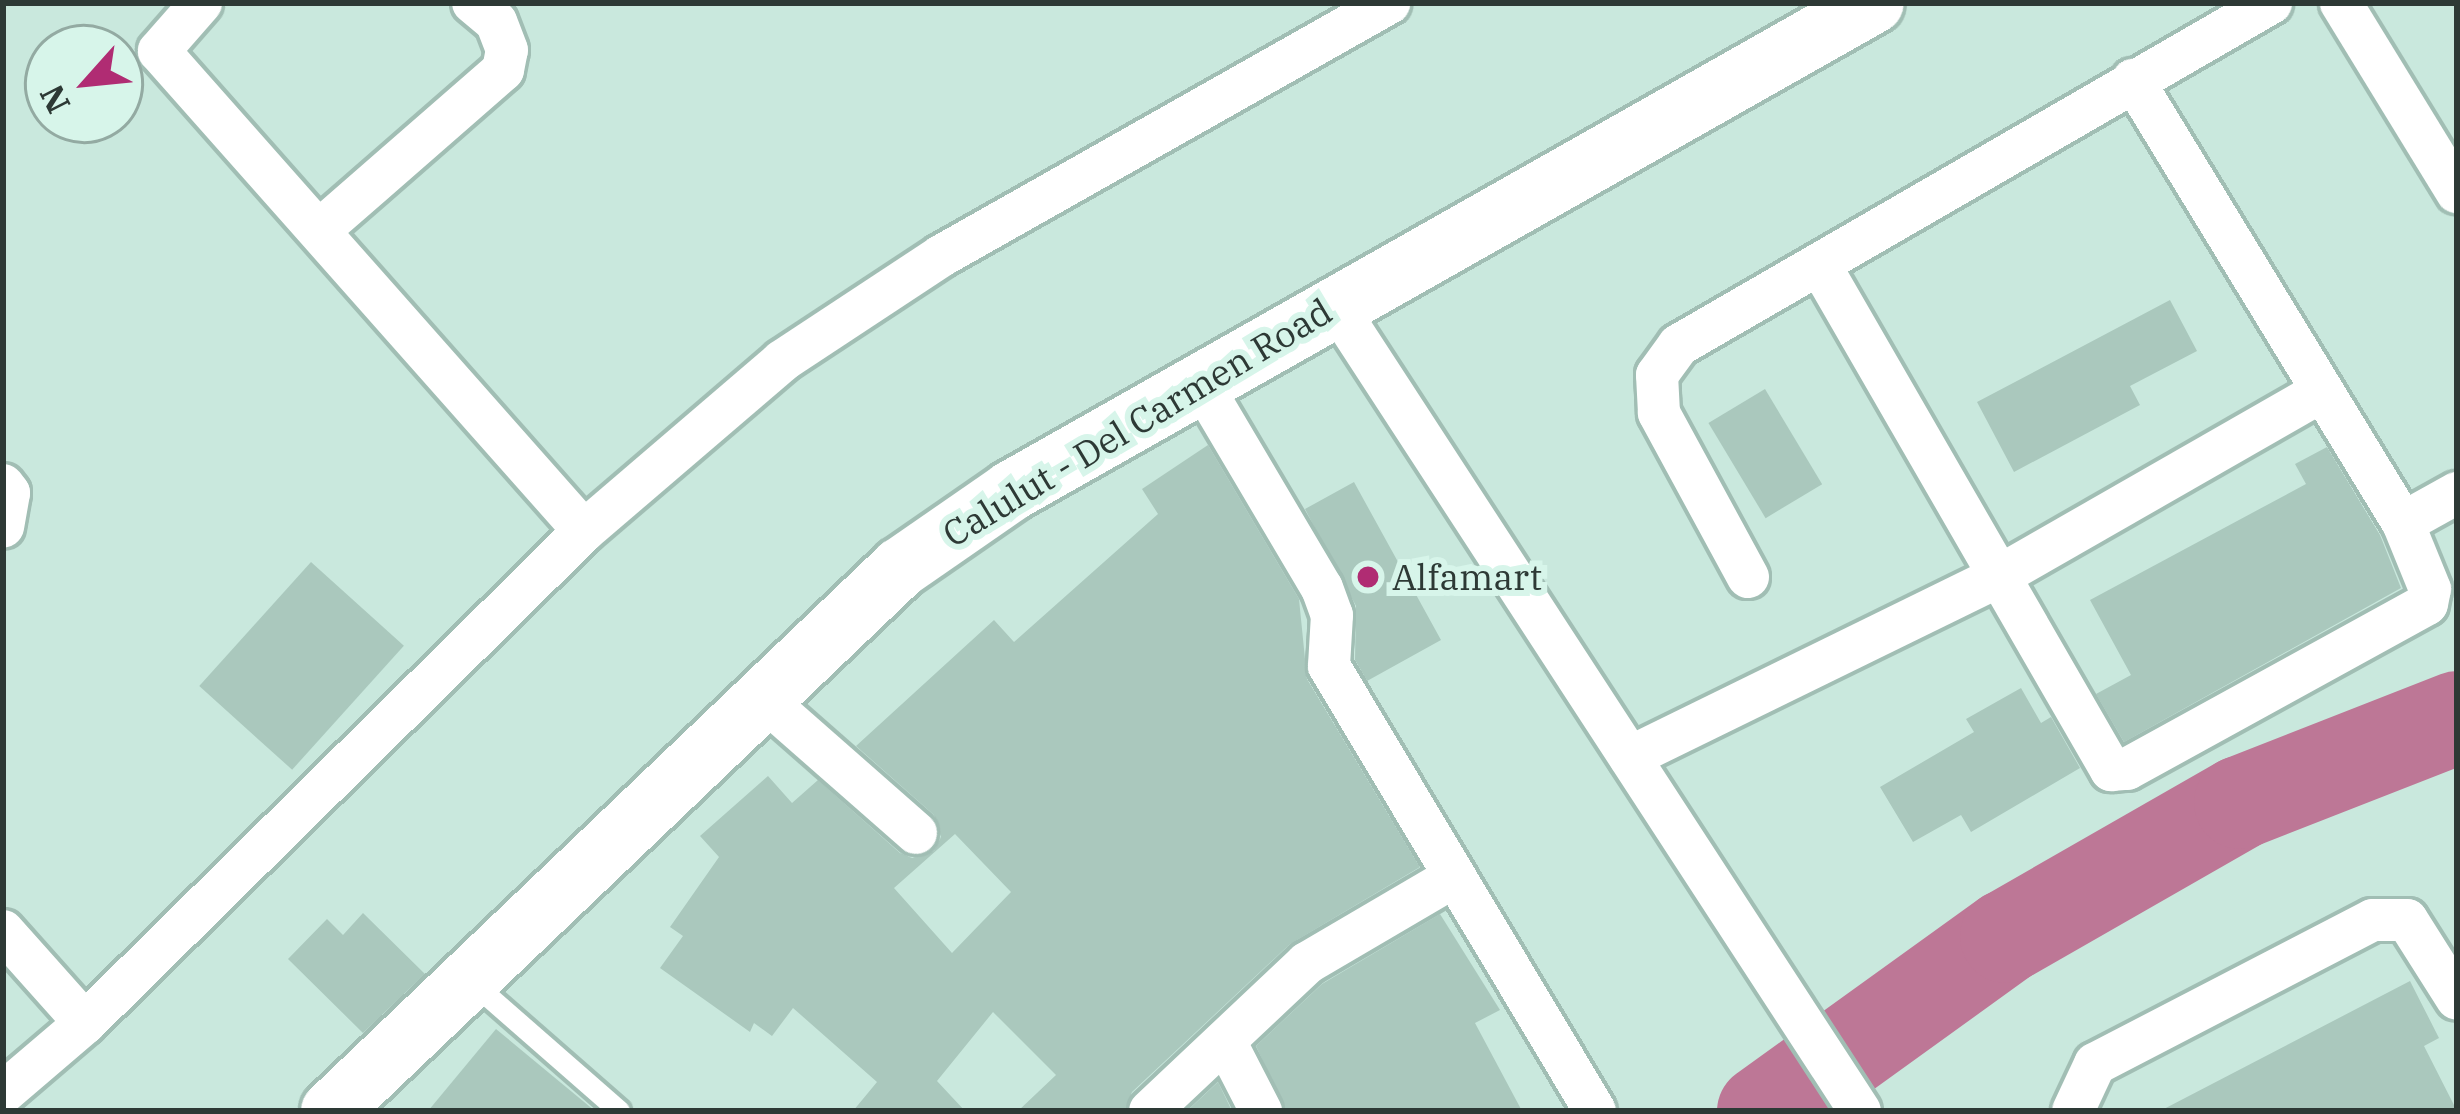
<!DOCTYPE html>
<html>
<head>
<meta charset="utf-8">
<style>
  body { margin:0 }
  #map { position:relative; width:2460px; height:1114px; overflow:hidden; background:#c9e8dd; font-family:"IBM Plex Serif",serif }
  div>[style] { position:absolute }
  .river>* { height:93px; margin:-46.5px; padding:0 46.5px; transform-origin:46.5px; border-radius:46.5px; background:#bd7796 }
  .building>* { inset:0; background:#aac8bd; transform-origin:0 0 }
  .roads { filter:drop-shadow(3px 0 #a1beb4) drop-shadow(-3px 0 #a1beb4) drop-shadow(0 3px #a1beb4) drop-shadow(0 -3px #a1beb4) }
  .service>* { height:21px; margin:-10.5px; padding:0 10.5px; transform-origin:10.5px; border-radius:10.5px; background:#fff }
  .minor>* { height:42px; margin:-21px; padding:0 21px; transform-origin:21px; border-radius:21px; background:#fff }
  .secondary>* { height:60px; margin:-30px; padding:0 30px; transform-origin:30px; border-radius:30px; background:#fff }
  .dots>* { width:33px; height:33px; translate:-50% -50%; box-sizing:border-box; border:6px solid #d7f5ea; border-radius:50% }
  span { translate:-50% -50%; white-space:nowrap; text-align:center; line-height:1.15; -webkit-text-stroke:12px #d7f5ea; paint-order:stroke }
  .street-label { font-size:36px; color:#2d3935 }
  .poi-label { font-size:36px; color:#2d3935 }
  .left { translate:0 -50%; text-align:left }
  .frame { position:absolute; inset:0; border:6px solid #2d3935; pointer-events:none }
  .north { position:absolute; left:24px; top:24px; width:120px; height:120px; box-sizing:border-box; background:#d7f5ea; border:3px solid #93aaa2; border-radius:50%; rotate:243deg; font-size:33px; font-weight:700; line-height:48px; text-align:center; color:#2d3935 }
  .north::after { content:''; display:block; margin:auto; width:42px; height:54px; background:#b02c73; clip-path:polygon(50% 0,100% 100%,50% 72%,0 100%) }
</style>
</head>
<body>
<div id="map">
  <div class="river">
    <div style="left:1763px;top:1111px;width:299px;rotate:-35.8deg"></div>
    <div style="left:2006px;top:936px;width:270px;rotate:-29.8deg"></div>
    <div style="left:2240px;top:802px;width:233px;rotate:-21.4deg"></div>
  </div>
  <div class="building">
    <div style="clip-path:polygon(2170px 300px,2197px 351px,2130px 386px,2140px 405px,2014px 472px,1977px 402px)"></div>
    <div style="left:1765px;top:389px;width:111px;height:66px;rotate:59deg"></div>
    <div style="clip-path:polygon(evenodd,1208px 445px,1299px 599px,1307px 679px,1420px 867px,1290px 944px,1132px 1092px,1125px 1111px,1018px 1111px,1056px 1075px,993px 1012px,937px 1081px,965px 1111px,853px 1111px,877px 1082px,793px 1008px,772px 1036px,754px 1023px,750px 1032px,660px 968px,683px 936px,670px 927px,719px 857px,700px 836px,768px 776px,792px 803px,818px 780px,900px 853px,912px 858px,934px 851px,941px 837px,934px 815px,856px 746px,994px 620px,1014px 642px,1158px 514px,1142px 489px,1208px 445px,955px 834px,1011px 892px,952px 953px,894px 888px,955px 834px)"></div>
    <div style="clip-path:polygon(2327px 447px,2380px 535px,2401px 588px,2124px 742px,2096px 694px,2131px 675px,2090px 600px,2306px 484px,2295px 464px)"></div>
    <div style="clip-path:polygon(1354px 482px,1441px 640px,1367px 681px,1355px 660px,1356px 606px,1305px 509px)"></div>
    <div style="left:311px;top:562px;width:125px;height:167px;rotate:42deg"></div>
    <div style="clip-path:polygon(2021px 688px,2041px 723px,2051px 717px,2080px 768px,1971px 832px,1961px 815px,1913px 842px,1880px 787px,1974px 732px,1966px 719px)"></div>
    <div style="clip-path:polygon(363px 913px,425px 974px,363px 1033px,288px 959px,327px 919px,343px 935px)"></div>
    <div style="clip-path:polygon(1440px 914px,1500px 1010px,1475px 1023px,1522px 1111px,1286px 1111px,1256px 1046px,1322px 984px)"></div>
    <div style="clip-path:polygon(2410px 981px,2439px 1038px,2424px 1046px,2457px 1111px,2160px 1111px)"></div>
    <div style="clip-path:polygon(496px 1029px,595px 1111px,428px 1111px)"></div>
    <div style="clip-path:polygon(1218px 1082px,1232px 1111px,1187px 1111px)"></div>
  </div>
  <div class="roads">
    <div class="service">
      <div style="left:473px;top:983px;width:194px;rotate:41.2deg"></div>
    </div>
    <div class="minor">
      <div style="left:201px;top:3px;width:64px;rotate:131.2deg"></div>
      <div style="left:159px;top:51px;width:641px;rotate:48.48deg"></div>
      <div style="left:2341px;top:3px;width:222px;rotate:58.5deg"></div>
      <div style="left:322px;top:228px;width:240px;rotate:-41.1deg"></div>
      <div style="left:503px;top:70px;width:20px;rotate:-79deg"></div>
      <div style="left:507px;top:50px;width:30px;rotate:-111deg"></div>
      <div style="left:496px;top:22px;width:30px;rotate:-140deg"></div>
      <div style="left:1821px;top:267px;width:581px;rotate:60.03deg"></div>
      <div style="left:2111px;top:770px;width:16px;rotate:-4deg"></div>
      <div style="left:2127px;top:769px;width:342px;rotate:-28.8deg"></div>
      <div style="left:2427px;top:604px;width:15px;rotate:-79deg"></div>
      <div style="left:2430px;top:589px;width:71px;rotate:-112.2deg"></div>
      <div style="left:2403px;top:523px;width:519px;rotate:-121.36deg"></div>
      <div style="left:1334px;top:303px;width:964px;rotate:56.94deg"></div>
      <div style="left:1200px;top:382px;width:239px;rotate:59.4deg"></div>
      <div style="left:1322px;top:588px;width:29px;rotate:70deg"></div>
      <div style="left:1332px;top:615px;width:51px;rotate:93.4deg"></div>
      <div style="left:1329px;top:666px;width:518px;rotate:59.13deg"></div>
      <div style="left:3px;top:485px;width:10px;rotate:53deg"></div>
      <div style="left:9px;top:493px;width:34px;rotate:100deg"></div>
      <div style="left:2403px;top:523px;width:62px;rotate:-29.1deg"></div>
      <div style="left:1748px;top:577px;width:187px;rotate:-118.5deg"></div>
      <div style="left:1659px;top:413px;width:38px;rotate:-93deg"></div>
      <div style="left:1657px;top:375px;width:37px;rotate:-54deg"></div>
      <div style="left:1679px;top:345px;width:684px;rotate:-30.02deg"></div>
      <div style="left:759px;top:695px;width:209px;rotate:41.3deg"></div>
      <div style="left:1630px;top:757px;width:413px;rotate:-26.1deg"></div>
      <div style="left:2001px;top:575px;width:366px;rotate:-29.8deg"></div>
      <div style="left:3px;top:931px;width:123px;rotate:48.3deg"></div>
      <div style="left:1225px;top:1041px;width:79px;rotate:62.8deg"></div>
      <div style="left:3px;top:1093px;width:108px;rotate:-40.5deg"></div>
      <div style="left:85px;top:1023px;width:701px;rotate:-44.6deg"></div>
      <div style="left:584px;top:531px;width:261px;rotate:-40.6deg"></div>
      <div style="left:782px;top:361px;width:191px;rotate:-33.4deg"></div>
      <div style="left:941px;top:256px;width:515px;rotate:-29.45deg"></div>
      <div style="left:1150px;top:1111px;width:216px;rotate:-43.3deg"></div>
      <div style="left:1307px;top:963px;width:166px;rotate:-30.4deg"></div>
      <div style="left:2073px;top:1111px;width:52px;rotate:-64.9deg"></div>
      <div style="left:2095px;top:1064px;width:313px;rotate:-27.4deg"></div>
      <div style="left:2373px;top:920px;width:34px"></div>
      <div style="left:2407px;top:920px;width:93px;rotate:57.7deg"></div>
    </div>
    <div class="secondary">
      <div style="left:331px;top:1111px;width:787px;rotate:-43.66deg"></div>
      <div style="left:900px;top:568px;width:135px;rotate:-34.7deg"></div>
      <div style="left:1011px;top:491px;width:991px;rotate:-29.49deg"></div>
    </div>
  </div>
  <div class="dots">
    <div style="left:1368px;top:577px;background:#b02c73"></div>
  </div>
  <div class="street-label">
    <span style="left:1137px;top:422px;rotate:-31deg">Calulut - Del Carmen Road</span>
  </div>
  <div class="poi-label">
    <span class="left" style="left:1392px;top:577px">Alfamart</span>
  </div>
  <div class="frame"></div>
  <div class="north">N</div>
</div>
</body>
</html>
